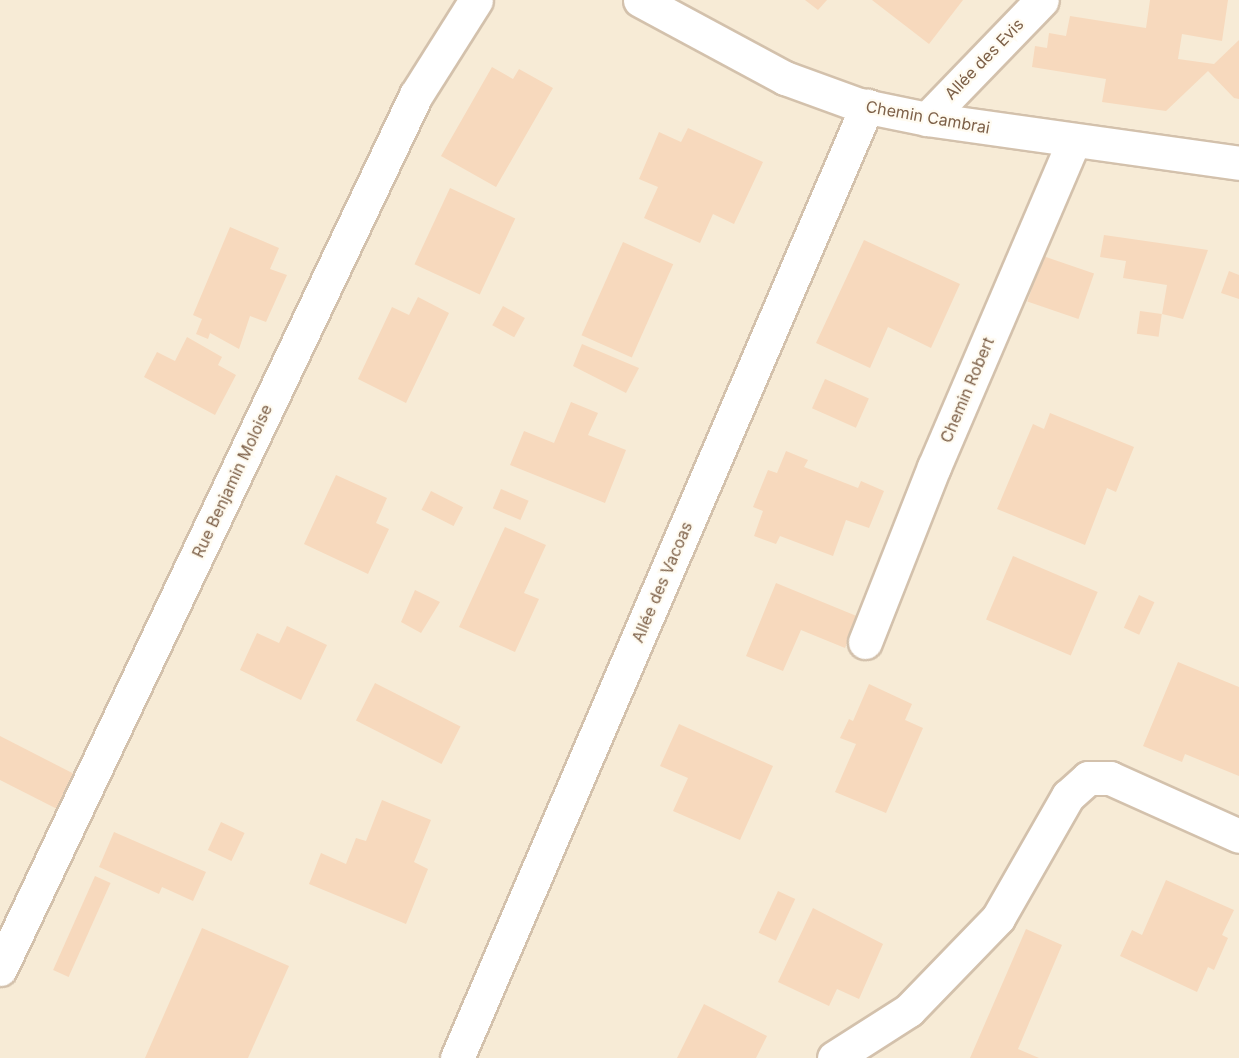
<!DOCTYPE html>
<html>
<head>
<meta charset="utf-8">
<style>
  body { margin:0 }
  #map { position:relative; width:1239px; height:1058px; overflow:hidden; background:#fff8e9; font-family:Inter,sans-serif }
  div>[style] { position:absolute }
  .residential>* { inset:0; background:#f7ebd6; transform-origin:0 0 }
  .building>* { inset:0; background:#f7d9bd; transform-origin:0 0 }
  .roads { filter:drop-shadow(2px 0 #d3c1ac) drop-shadow(-2px 0 #d3c1ac) drop-shadow(0 2px #d3c1ac) drop-shadow(0 -2px #d3c1ac) }
  .minor>* { height:33px; margin:-16.5px; padding:0 16.5px; transform-origin:16.5px; border-radius:16.5px; background:#fff }
  span { translate:-50% -50%; white-space:nowrap; text-align:center; line-height:1.15; -webkit-text-stroke:4.5px #fffbf1; paint-order:stroke }
  .street-label { font-size:16px; color:#7d6048 }
</style>
</head>
<body>
<div id="map">
  <div class="residential">
    <div style="left:0;top:0;width:1239px;height:1058px"></div>
  </div>
  <div class="building">
    <div style="clip-path:polygon(805px 0,827px 0,818px 10px)"></div>
    <div style="clip-path:polygon(872px 0,963px 0,929px 44px)"></div>
    <div style="clip-path:polygon(1150px 0,1228px 0,1222px 41px,1182px 34px,1178px 59px,1214px 64px,1239px 40px,1239px 99px,1234px 98px,1208px 71px,1166px 111px,1102px 102px,1106px 79px,1032px 67px,1035px 46px,1047px 48px,1049px 33px,1066px 36px,1070px 16px,1146px 28px)"></div>
    <div style="clip-path:polygon(492px 67px,513px 79px,519px 69px,553px 88px,496px 187px,441px 156px)"></div>
    <div style="clip-path:polygon(688px 128px,763px 162px,734px 224px,713px 214px,700px 243px,644px 218px,658px 187px,639px 179px,659px 132px,681px 142px)"></div>
    <div style="left:450px;top:188px;width:72px;height:84px;rotate:25deg"></div>
    <div style="clip-path:polygon(230px 227px,279px 248px,270px 269px,287px 275px,266px 322px,250px 316px,239px 349px,210px 333px,208px 339px,196px 334px,202px 319px,193px 315px)"></div>
    <div style="clip-path:polygon(1104px 235px,1208px 250px,1183px 319px,1162px 314px,1167px 285px,1123px 278px,1126px 261px,1100px 257px)"></div>
    <div style="clip-path:polygon(864px 240px,960px 284px,931px 348px,888px 327px,870px 368px,816px 343px)"></div>
    <div style="left:623px;top:242px;width:55px;height:102px;rotate:24deg"></div>
    <div style="left:1043px;top:256px;width:54px;height:48px;rotate:19deg"></div>
    <div style="clip-path:polygon(1229px 271px,1239px 275px,1239px 299px,1221px 293px)"></div>
    <div style="clip-path:polygon(418px 297px,449px 313px,406px 403px,358px 379px,392px 307px,409px 315px)"></div>
    <div style="left:503px;top:306px;width:25px;height:22px;rotate:29deg"></div>
    <div style="left:1140px;top:311px;width:22px;height:23px;rotate:8deg"></div>
    <div style="clip-path:polygon(187px 337px,222px 357px,218px 365px,236px 375px,215px 415px,144px 377px,157px 352px,175px 361px)"></div>
    <div style="clip-path:polygon(582px 344px,639px 368px,626px 393px,573px 366px)"></div>
    <div style="left:825px;top:379px;width:48px;height:32px;rotate:24deg"></div>
    <div style="clip-path:polygon(571px 402px,598px 413px,588px 435px,626px 450px,605px 503px,510px 465px,524px 431px,554px 443px)"></div>
    <div style="clip-path:polygon(1050px 413px,1134px 447px,1116px 492px,1107px 488px,1085px 545px,997px 509px,1033px 424px,1044px 429px)"></div>
    <div style="clip-path:polygon(786px 451px,808px 460px,804px 467px,858px 488px,861px 481px,884px 491px,869px 528px,846px 520px,833px 556px,780px 536px,776px 544px,754px 536px,763px 511px,753px 507px,768px 470px,777px 473px)"></div>
    <div style="clip-path:polygon(336px 475px,387px 498px,376px 523px,389px 529px,368px 574px,304px 544px)"></div>
    <div style="left:501px;top:489px;width:30px;height:21px;rotate:23deg"></div>
    <div style="left:431px;top:491px;width:36px;height:21px;rotate:27deg"></div>
    <div style="clip-path:polygon(505px 527px,546px 545px,524px 593px,539px 599px,515px 652px,459px 627px)"></div>
    <div style="left:1013px;top:556px;width:92px;height:69px;rotate:23deg"></div>
    <div style="clip-path:polygon(776px 583px,859px 617px,845px 648px,801px 630px,783px 671px,746px 656px)"></div>
    <div style="clip-path:polygon(415px 590px,440px 602px,421px 633px,401px 622px)"></div>
    <div style="left:1139px;top:595px;width:17px;height:36px;rotate:25deg"></div>
    <div style="clip-path:polygon(287px 626px,327px 645px,301px 700px,240px 670px,257px 633px,279px 643px)"></div>
    <div style="clip-path:polygon(1178px 662px,1239px 687px,1239px 776px,1185px 754px,1182px 762px,1143px 746px)"></div>
    <div style="left:375px;top:683px;width:96px;height:42px;rotate:27deg"></div>
    <div style="clip-path:polygon(869px 684px,912px 704px,905px 720px,923px 728px,886px 813px,835px 792px,856px 744px,840px 738px,849px 719px,853px 721px)"></div>
    <div style="clip-path:polygon(679px 724px,773px 766px,740px 840px,673px 811px,688px 778px,660px 766px)"></div>
    <div style="clip-path:polygon(0 736px,82px 778px,63px 812px,0 780px)"></div>
    <div style="clip-path:polygon(382px 800px,431px 820px,414px 862px,428px 869px,406px 924px,309px 884px,321px 853px,346px 864px,356px 838px,366px 841px)"></div>
    <div style="left:221px;top:822px;width:26px;height:31px;rotate:25deg"></div>
    <div style="clip-path:polygon(114px 832px,206px 872px,193px 901px,162px 887px,159px 894px,99px 867px)"></div>
    <div style="left:95px;top:876px;width:17px;height:103px;rotate:24deg"></div>
    <div style="clip-path:polygon(1166px 880px,1234px 910px,1222px 935px,1228px 938px,1214px 970px,1208px 967px,1197px 992px,1120px 956px,1132px 930px,1142px 935px)"></div>
    <div style="left:778px;top:891px;width:19px;height:46px;rotate:25deg"></div>
    <div style="clip-path:polygon(813px 908px,883px 944px,859px 999px,837px 989px,829px 1006px,778px 982px)"></div>
    <div style="clip-path:polygon(202px 928px,289px 966px,248px 1058px,145px 1058px)"></div>
    <div style="clip-path:polygon(1026px 929px,1062px 945px,1018px 1049px,1039px 1058px,970px 1058px)"></div>
    <div style="clip-path:polygon(704px 1004px,767px 1036px,756px 1058px,677px 1058px)"></div>
  </div>
  <div class="roads">
    <div class="minor">
      <div style="left:640px;top:0;width:165px;rotate:28.3deg"></div>
      <div style="left:785px;top:78px;width:79px;rotate:20deg"></div>
      <div style="left:859px;top:105px;width:69px;rotate:11.6deg"></div>
      <div style="left:927px;top:119px;width:315px;rotate:8deg"></div>
      <div style="left:927px;top:119px;width:165px;rotate:-46deg"></div>
      <div style="left:865px;top:642px;width:188px;rotate:-68.5deg"></div>
      <div style="left:934px;top:467px;width:355px;rotate:-66.8deg"></div>
      <div style="left:0;top:969px;width:968px;rotate:-64.55deg"></div>
      <div style="left:416px;top:95px;width:112px;rotate:-57.7deg"></div>
      <div style="left:457px;top:1058px;width:1037px;rotate:-66.7deg"></div>
      <div style="left:834px;top:1058px;width:89px;rotate:-32.6deg"></div>
      <div style="left:909px;top:1010px;width:128px;rotate:-45.9deg"></div>
      <div style="left:998px;top:918px;width:141px;rotate:-60.2deg"></div>
      <div style="left:1068px;top:796px;width:27px;rotate:-42deg"></div>
      <div style="left:1088px;top:778px;width:22px"></div>
      <div style="left:1110px;top:778px;width:141px;rotate:24.2deg"></div>
    </div>
  </div>
  <div class="street-label">
    <span style="left:984px;top:59px;rotate:-46deg">Allée des Evis</span>
    <span style="left:928px;top:117px;rotate:10deg">Chemin Cambrai</span>
    <span style="left:967px;top:390px;rotate:-67deg">Chemin Robert</span>
    <span style="left:232px;top:481px;rotate:-65deg">Rue Benjamin Moloise</span>
    <span style="left:662px;top:582px;rotate:-67deg">Allée des Vacoas</span>
  </div>
</div>
</body>
</html>
